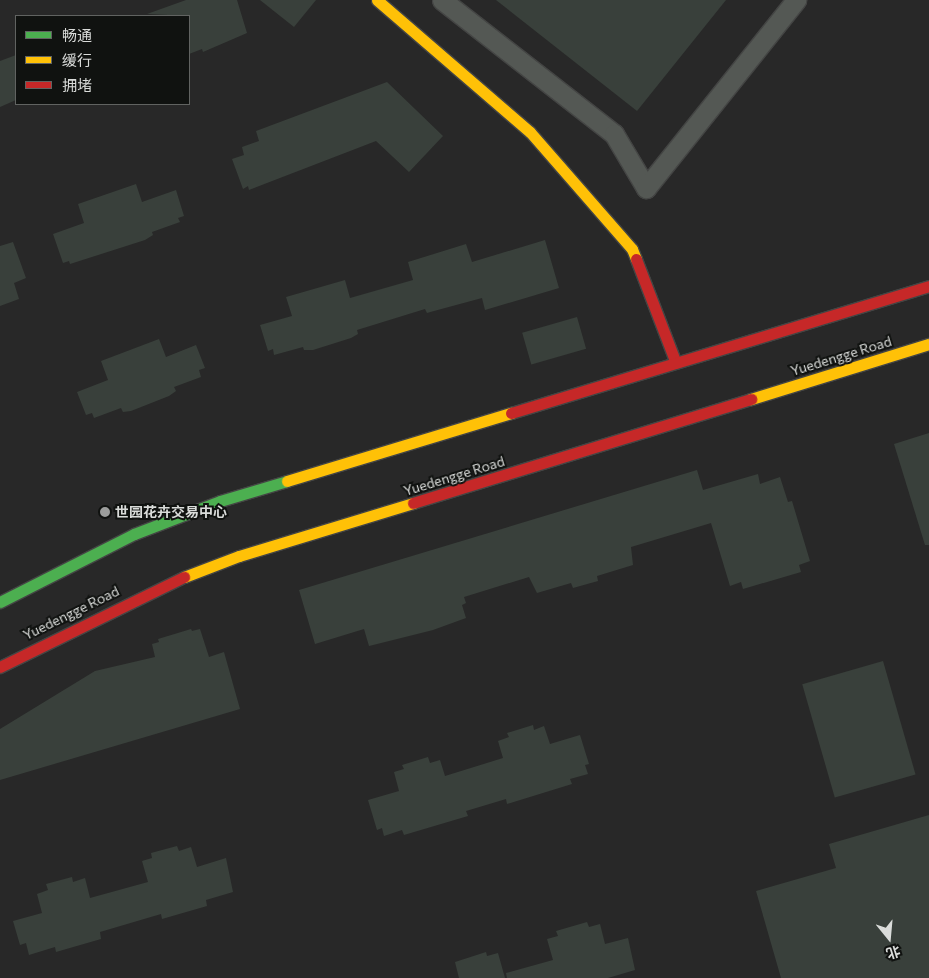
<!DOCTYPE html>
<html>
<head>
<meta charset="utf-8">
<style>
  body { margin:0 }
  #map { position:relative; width:929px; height:978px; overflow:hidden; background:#282828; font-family:Commissioner,"Noto Sans SC",sans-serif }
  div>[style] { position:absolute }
  .building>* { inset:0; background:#39403b; transform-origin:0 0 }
  .roads { filter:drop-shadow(1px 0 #444544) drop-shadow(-1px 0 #444544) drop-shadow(0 1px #444544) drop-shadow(0 -1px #444544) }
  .street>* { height:19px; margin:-9.5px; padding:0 9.5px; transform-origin:9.5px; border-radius:9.5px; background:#545854 }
  .fast>* { height:11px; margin:-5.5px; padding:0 5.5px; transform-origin:5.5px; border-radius:5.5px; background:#4caf50 }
  .slow>* { height:11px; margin:-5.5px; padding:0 5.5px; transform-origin:5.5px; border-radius:5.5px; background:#ffc107 }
  .jam>* { height:11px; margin:-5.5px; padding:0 5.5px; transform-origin:5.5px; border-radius:5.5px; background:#c62828 }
  .dots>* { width:14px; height:14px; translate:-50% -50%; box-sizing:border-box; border:2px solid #101210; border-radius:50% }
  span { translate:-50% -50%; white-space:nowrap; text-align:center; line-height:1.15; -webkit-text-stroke:4px #101210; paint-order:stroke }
  .street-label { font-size:14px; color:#dadcda }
  .poi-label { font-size:14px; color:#dadcda; font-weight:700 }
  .left { translate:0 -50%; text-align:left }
  .legend { position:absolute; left:15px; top:15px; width:175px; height:90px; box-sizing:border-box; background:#101210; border:1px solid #616361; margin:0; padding:6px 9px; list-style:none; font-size:15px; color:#dadcda }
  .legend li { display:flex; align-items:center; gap:10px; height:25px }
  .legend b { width:25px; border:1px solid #616361 }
  .north { position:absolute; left:864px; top:913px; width:50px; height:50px; -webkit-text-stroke:4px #101210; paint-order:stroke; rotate:163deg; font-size:14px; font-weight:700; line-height:20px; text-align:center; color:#dadcda }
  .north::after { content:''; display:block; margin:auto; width:18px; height:22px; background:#dadcda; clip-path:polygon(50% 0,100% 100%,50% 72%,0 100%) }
</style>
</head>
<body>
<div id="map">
  <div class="building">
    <div style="clip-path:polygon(186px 0,237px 0,247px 33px,203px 52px,202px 49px,189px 54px,189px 16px,147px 14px)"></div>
    <div style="clip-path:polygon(260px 0,316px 0,294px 27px)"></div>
    <div style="clip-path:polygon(496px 0,726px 0,637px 111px)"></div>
    <div style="clip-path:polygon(16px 55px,16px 100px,0 107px,0 61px)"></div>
    <div style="clip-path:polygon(387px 82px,443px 136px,409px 172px,376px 141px,249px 190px,248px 186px,243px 189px,232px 159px,244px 155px,242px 147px,259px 141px,256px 131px)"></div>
    <div style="clip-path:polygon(136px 184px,142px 202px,176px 190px,184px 216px,178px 218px,180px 222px,152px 232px,153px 235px,145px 240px,70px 264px,69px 261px,63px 263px,53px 234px,84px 223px,78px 204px)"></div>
    <div style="clip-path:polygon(545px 240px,559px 288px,485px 310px,482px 298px,434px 311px,427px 313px,425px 309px,357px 330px,358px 334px,351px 338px,313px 350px,304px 350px,303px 347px,274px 355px,273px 349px,268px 351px,260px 325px,292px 316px,286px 297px,345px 280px,350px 298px,413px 280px,408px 262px,466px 244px,472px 262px)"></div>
    <div style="clip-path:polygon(13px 242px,26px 278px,14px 283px,19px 299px,0 306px,0 246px)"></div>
    <div style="left:577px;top:317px;width:33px;height:57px;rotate:74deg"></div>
    <div style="clip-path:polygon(159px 339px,166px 357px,196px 345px,205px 368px,199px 370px,201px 377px,174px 387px,176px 391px,169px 396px,131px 411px,123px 412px,121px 408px,94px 418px,92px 413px,86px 415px,77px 392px,108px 380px,101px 361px)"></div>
    <div style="clip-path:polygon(929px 433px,929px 545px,925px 545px,894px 444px)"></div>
    <div style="clip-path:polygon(697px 470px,703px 490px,758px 474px,760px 484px,780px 477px,788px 502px,792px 501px,810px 561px,799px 565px,801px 572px,743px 589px,741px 582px,730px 586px,711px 523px,631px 547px,633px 565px,597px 576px,598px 581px,573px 588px,571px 583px,537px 593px,529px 577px,464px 597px,466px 603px,462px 605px,466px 618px,433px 630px,369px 646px,364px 629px,315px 644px,299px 590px)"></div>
    <div style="clip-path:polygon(191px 629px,192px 631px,200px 629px,209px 657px,224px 652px,240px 709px,0 780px,0 729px,95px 671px,155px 657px,152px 644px,159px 642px,158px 639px)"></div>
    <div style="left:883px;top:661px;width:118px;height:84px;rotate:74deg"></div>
    <div style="clip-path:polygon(533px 725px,534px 730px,544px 726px,550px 744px,580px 735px,589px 764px,585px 765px,588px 774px,570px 779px,572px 784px,507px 804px,506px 799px,466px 811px,468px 816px,404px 835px,402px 830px,384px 836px,382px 828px,377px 830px,368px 800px,399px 791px,394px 772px,404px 769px,402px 765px,428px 757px,430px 763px,440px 760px,445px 776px,503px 758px,498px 741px,509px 737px,507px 733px)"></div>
    <div style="clip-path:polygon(929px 815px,929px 978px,781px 978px,756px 891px,836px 868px,829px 844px)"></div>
    <div style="clip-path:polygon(177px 846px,179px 851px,191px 847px,197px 867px,226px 858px,233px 892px,206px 900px,207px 906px,162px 919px,161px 914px,100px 932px,101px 939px,56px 952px,55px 947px,29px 955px,26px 943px,20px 945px,13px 921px,42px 913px,37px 894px,48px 890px,46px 884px,72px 877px,73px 882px,85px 878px,90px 898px,148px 882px,142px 861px,152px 858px,151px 853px)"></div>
    <div style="clip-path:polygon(587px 922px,589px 927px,600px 924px,605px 944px,628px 938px,635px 970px,608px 978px,507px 978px,506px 973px,553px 960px,547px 939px,558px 936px,556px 931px)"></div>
    <div style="clip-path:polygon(486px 952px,487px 956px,498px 953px,505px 978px,459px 978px,455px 962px)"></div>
  </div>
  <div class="roads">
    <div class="street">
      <div style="left:442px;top:0;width:218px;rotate:37.9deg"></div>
      <div style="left:614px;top:134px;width:63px;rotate:59.3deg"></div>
      <div style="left:646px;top:188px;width:241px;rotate:-51.4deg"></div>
    </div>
    <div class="fast">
      <div style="left:0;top:602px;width:150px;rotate:-26.9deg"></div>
      <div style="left:134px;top:534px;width:92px;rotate:-21deg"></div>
      <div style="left:220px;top:501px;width:70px;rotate:-16.6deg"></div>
    </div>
    <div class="slow">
      <div style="left:377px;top:0;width:202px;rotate:40.8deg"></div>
      <div style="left:530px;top:132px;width:155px;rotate:48.9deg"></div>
      <div style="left:632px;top:249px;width:11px;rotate:68deg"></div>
      <div style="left:751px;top:399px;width:186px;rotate:-17.2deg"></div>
      <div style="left:287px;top:481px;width:234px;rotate:-16.9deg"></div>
      <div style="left:184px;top:577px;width:59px;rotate:-20.9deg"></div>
      <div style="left:239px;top:556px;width:182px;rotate:-16.9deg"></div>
    </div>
    <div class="jam">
      <div style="left:636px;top:259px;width:111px;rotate:69deg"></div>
      <div style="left:511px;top:413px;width:437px;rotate:-16.9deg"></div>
      <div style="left:413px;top:503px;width:354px;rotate:-17.1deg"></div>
      <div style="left:0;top:667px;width:205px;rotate:-26.1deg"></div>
    </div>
  </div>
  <div class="dots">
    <div style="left:105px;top:512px;background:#9c9d9c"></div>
  </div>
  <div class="street-label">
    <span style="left:841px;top:356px;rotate:-17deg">Yuedengge Road</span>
    <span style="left:454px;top:476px;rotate:-17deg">Yuedengge Road</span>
    <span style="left:71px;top:613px;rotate:-26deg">Yuedengge Road</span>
  </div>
  <div class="poi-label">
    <span class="left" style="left:115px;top:512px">世园花卉交易中心</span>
  </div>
  <ul class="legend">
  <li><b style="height:6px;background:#4caf50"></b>畅通</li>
  <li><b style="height:6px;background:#ffc107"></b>缓行</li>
  <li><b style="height:6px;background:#c62828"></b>拥堵</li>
  </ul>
  <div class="north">北</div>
</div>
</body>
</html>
